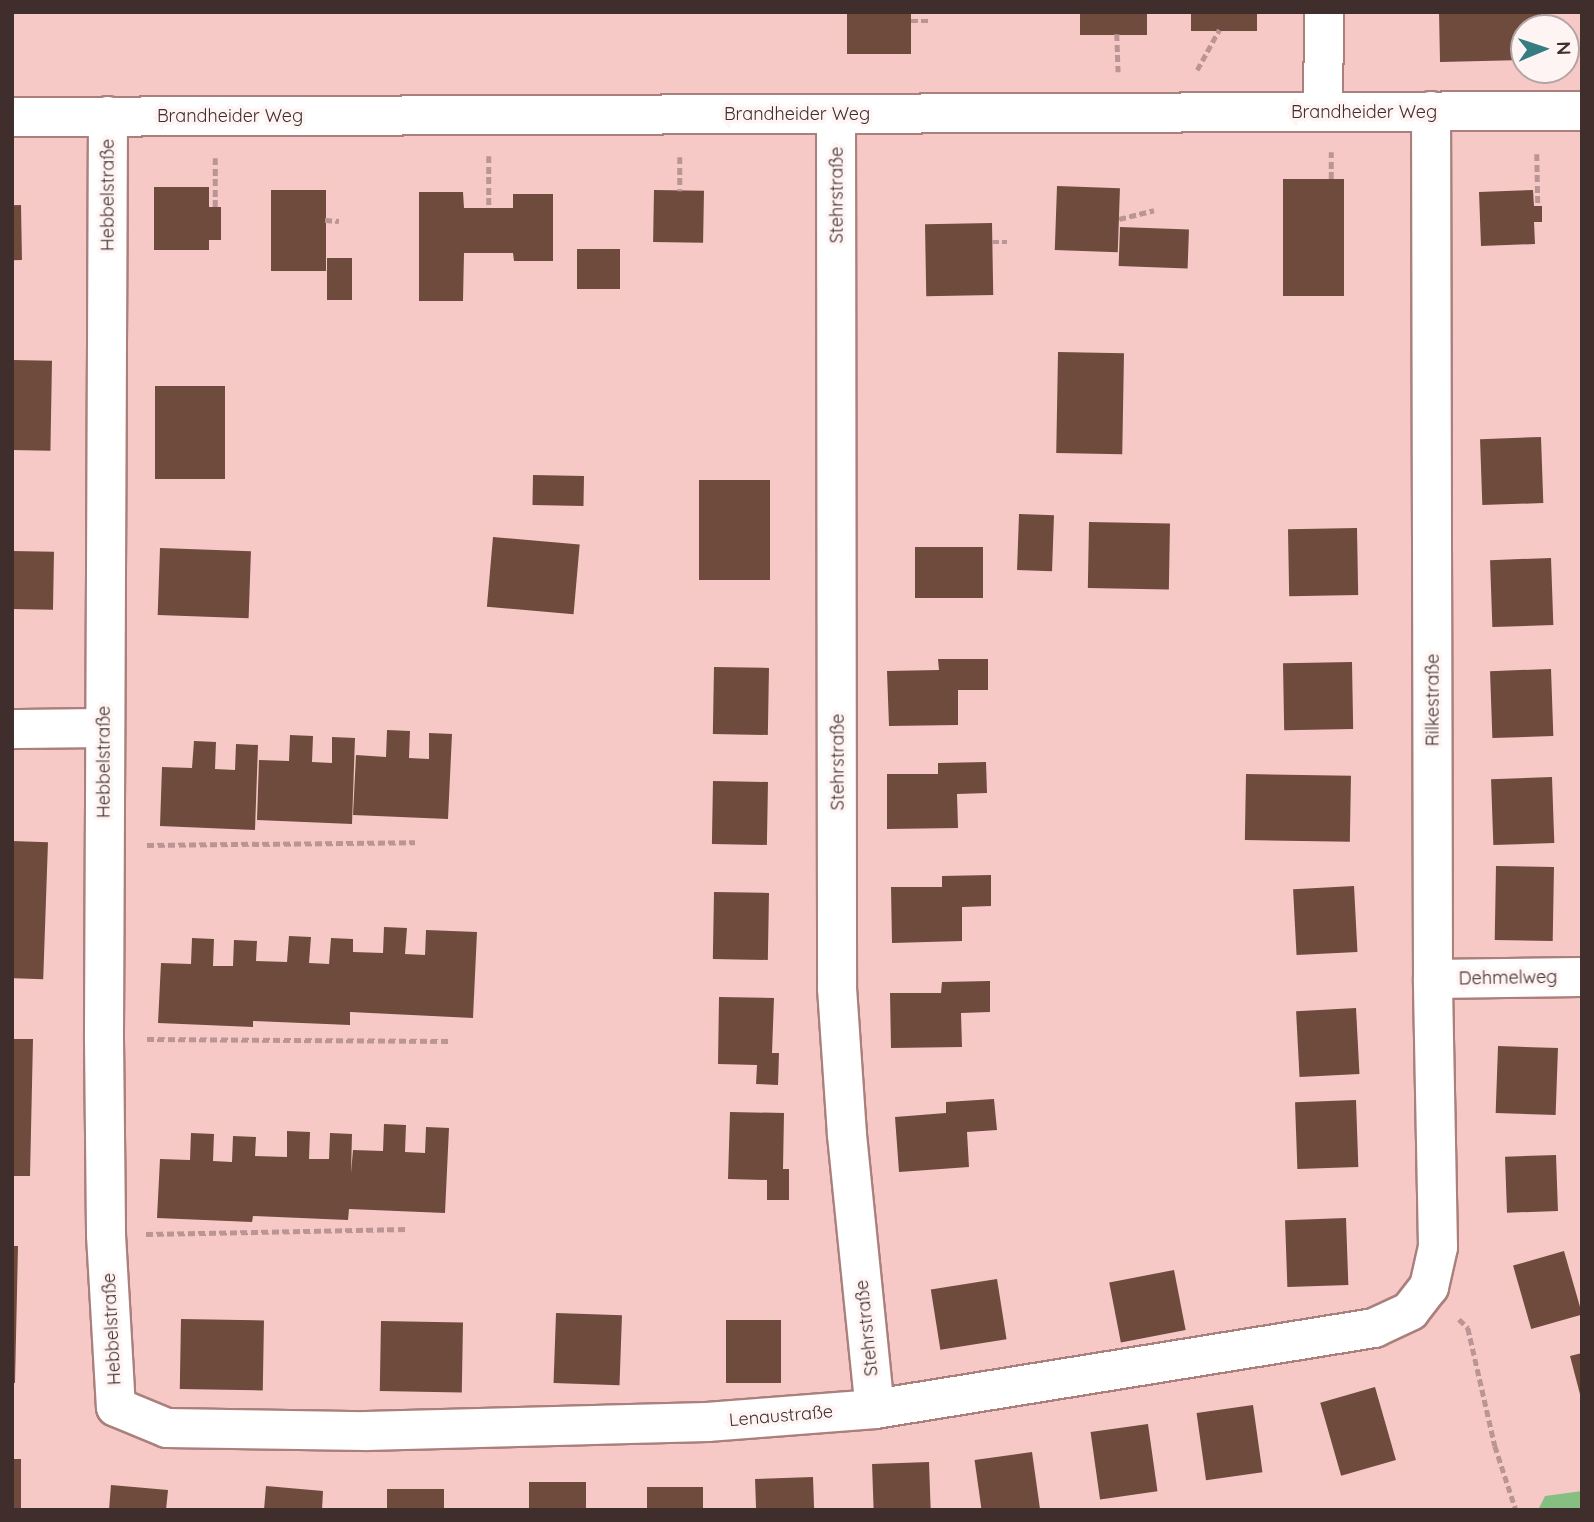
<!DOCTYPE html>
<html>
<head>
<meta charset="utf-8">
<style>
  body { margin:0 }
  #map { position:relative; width:1594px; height:1522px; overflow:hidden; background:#f7c9c6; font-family:Quicksand,sans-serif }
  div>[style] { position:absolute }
  .green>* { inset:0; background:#87bf83 }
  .building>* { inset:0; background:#6e4b3d; transform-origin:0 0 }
  .path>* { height:4.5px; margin-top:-2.25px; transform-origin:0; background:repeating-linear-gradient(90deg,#ba9593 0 7px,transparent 0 10.5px) }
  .roads { filter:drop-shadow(2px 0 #aa807d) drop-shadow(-2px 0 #aa807d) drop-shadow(0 2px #aa807d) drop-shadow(0 -2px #aa807d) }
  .street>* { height:38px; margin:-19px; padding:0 19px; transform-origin:19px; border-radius:19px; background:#fff }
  span { translate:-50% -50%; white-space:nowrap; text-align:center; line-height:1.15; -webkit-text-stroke:7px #fef4f3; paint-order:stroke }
  .street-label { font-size:18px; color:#402e2d }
  .frame { position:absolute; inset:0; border:14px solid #402e2d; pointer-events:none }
  .north { position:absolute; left:1510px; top:14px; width:70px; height:70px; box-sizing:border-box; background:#fef4f3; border:2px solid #b2a5a4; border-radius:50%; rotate:88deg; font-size:19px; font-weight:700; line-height:28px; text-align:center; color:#402e2d }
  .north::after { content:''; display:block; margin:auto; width:24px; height:32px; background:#357d83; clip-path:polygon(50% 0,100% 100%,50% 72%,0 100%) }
</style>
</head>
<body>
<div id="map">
  <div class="green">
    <div style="clip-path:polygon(1582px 1491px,1582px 1510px,1538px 1510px,1545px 1496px)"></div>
  </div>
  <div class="building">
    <div style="left:847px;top:12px;width:64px;height:42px"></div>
    <div style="left:1080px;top:12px;width:67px;height:23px"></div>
    <div style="left:1191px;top:12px;width:66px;height:19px"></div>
    <div style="clip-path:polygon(1439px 12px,1541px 12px,1542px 28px,1524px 28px,1524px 60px,1440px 62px)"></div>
    <div style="left:1283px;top:179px;width:61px;height:117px"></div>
    <div style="left:1057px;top:186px;width:63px;height:64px;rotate:2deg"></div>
    <div style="clip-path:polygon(154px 187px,209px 187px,209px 207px,221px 207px,221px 240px,209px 240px,209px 250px,154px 250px)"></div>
    <div style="left:271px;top:190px;width:55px;height:81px"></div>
    <div style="left:654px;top:190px;width:50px;height:52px;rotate:1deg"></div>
    <div style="clip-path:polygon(1533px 190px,1534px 206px,1542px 206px,1542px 222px,1534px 222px,1535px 244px,1481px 246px,1479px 192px)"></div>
    <div style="clip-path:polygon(419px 192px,463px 192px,464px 208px,513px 208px,513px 194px,553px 194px,553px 261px,514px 261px,513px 253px,464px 253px,463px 301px,419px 301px)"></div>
    <div style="left:21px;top:205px;width:55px;height:9px;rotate:89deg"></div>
    <div style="left:992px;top:223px;width:72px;height:67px;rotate:89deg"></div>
    <div style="left:1120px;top:227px;width:69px;height:39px;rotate:2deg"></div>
    <div style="left:620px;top:249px;width:40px;height:43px;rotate:90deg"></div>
    <div style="left:327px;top:258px;width:25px;height:42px"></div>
    <div style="left:1058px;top:352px;width:66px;height:101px;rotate:1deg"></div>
    <div style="left:12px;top:360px;width:40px;height:90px;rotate:1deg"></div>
    <div style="left:155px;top:386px;width:70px;height:93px"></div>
    <div style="left:1541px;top:437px;width:66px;height:61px;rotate:88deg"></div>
    <div style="left:533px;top:475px;width:51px;height:30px;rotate:1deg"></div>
    <div style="left:699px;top:480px;width:71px;height:100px"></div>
    <div style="left:1019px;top:514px;width:35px;height:56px;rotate:2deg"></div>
    <div style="left:1089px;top:522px;width:81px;height:66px;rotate:1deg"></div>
    <div style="left:1357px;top:528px;width:67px;height:69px;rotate:89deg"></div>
    <div style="left:493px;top:537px;width:87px;height:70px;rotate:5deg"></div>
    <div style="left:915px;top:547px;width:68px;height:51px"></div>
    <div style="left:160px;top:548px;width:91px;height:67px;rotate:2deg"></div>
    <div style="left:12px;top:551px;width:42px;height:58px;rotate:1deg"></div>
    <div style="left:1551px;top:558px;width:67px;height:61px;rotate:88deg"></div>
    <div style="clip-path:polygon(938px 659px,988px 659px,988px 690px,958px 690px,958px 725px,889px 726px,887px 671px,939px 670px)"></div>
    <div style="left:1352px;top:662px;width:67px;height:69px;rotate:89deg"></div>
    <div style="left:714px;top:667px;width:55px;height:67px;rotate:1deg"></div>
    <div style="left:1551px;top:669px;width:67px;height:61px;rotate:88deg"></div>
    <div style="clip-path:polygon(387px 730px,410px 731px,409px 758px,429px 759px,429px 733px,452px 734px,448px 819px,353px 815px,356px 755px,386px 757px)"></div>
    <div style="clip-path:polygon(290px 735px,313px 736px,312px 762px,332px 763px,332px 737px,355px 738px,352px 824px,257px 820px,259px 760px,289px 761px)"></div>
    <div style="clip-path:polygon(194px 741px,216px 742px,215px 769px,235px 770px,236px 744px,258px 745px,255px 830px,160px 826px,162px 767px,192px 768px)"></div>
    <div style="clip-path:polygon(986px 762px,987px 793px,957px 794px,958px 828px,887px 829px,887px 774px,938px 774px,938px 763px)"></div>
    <div style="left:1246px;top:774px;width:105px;height:66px;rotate:1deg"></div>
    <div style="left:1552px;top:777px;width:66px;height:61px;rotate:88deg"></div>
    <div style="left:713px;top:781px;width:55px;height:63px;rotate:1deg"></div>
    <div style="left:12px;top:841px;width:36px;height:137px;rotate:2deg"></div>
    <div style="left:1496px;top:866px;width:58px;height:74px;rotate:1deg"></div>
    <div style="clip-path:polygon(991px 875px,991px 906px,962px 907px,962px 941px,892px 943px,891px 887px,942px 887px,942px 876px)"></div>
    <div style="left:1354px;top:886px;width:66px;height:61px;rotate:87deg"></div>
    <div style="left:714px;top:892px;width:55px;height:67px;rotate:1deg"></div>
    <div style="clip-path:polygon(384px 927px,407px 928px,405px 954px,425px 955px,426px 930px,477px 932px,473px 1018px,350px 1012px,350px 1025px,253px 1021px,253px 1027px,158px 1023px,161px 963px,191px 964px,192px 938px,214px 939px,213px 966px,233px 966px,234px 940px,257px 941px,256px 961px,287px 962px,289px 936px,311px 937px,309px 963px,329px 964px,331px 938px,353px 939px,353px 952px,383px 953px)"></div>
    <div style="clip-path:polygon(990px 981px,990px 1012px,961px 1013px,962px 1047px,891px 1048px,890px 993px,941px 993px,942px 982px)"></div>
    <div style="clip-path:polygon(719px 997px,774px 998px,772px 1053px,779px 1053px,778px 1085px,756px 1084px,757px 1065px,718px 1064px)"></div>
    <div style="left:1356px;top:1008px;width:66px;height:60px;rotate:87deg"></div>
    <div style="clip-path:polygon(12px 1039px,33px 1039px,30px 1176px,12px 1176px)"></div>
    <div style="left:1498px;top:1046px;width:60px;height:67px;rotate:2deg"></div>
    <div style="clip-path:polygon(994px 1099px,997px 1130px,967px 1132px,969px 1167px,899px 1172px,895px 1117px,946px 1113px,946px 1102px)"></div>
    <div style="left:1356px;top:1100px;width:67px;height:61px;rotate:88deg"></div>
    <div style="clip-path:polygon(730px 1112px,784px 1113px,783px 1169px,789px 1169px,789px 1200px,767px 1200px,767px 1180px,728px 1179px)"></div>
    <div style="clip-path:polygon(384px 1124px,406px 1125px,405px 1152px,425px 1153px,426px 1127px,449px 1128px,445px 1213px,349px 1209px,348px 1220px,253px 1216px,252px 1222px,157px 1218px,160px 1159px,190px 1160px,191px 1133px,214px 1134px,213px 1161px,232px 1162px,233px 1136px,256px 1137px,255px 1156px,287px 1157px,287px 1131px,310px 1132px,309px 1159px,329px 1159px,330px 1133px,352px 1134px,351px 1173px,353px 1150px,383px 1151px)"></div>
    <div style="left:1556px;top:1155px;width:56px;height:51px;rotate:88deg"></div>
    <div style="left:1346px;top:1218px;width:67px;height:61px;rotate:88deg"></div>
    <div style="clip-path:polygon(12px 1246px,18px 1246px,15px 1383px,12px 1383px)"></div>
    <div style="left:1564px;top:1251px;width:66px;height:53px;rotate:74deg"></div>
    <div style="left:1174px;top:1270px;width:61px;height:66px;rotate:79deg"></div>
    <div style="left:997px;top:1279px;width:61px;height:67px;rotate:81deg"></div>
    <div style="left:556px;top:1313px;width:66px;height:70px;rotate:2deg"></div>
    <div style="left:181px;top:1319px;width:83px;height:70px;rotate:1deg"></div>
    <div style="left:726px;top:1320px;width:55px;height:63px"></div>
    <div style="left:381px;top:1321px;width:82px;height:70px;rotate:1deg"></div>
    <div style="clip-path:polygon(1582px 1353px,1582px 1398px,1581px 1398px,1570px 1356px)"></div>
    <div style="left:1375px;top:1387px;width:76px;height:57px;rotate:74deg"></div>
    <div style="left:1253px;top:1405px;width:68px;height:57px;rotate:82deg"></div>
    <div style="left:1148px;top:1424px;width:68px;height:58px;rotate:82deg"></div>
    <div style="left:1032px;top:1452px;width:59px;height:58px;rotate:82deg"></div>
    <div style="left:12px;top:1459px;width:9px;height:51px"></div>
    <div style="left:929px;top:1462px;width:48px;height:57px;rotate:88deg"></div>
    <div style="left:813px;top:1477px;width:33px;height:58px;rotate:88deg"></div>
    <div style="left:529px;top:1482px;width:57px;height:28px"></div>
    <div style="clip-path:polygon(111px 1485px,168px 1490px,166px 1510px,109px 1510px)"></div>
    <div style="clip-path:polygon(266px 1486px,323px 1491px,322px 1510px,264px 1510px)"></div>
    <div style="left:647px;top:1487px;width:56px;height:23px"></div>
    <div style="left:387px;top:1489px;width:57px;height:21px"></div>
  </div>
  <div class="path">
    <div style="left:911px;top:21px;width:18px"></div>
    <div style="left:1117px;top:34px;width:38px;rotate:88deg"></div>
    <div style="left:1197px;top:70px;width:46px;rotate:-61.2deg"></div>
    <div style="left:1537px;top:154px;width:51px;rotate:88.9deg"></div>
    <div style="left:489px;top:156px;width:52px;rotate:90deg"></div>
    <div style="left:680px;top:157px;width:34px;rotate:90deg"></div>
    <div style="left:1331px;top:179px;width:27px;rotate:-90deg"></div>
    <div style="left:215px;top:207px;width:49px;rotate:-90deg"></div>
    <div style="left:1119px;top:219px;width:36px;rotate:-14deg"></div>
    <div style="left:325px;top:220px;width:14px;rotate:4deg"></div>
    <div style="left:992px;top:242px;width:15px"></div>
    <div style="left:147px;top:845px;width:268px;rotate:-0.6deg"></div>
    <div style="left:147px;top:1039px;width:304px;rotate:0.4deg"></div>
    <div style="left:146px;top:1234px;width:262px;rotate:-1.1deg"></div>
    <div style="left:1459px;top:1319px;width:13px;rotate:45deg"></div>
    <div style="left:1468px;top:1328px;width:121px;rotate:77.1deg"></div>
    <div style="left:1495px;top:1446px;width:67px;rotate:71.8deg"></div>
  </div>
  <div class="roads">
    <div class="street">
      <div style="left:1323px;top:112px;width:100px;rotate:-89.4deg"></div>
      <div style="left:836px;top:114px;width:874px;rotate:89.93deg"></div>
      <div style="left:837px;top:988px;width:147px;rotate:86.1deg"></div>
      <div style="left:847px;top:1135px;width:275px;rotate:84.2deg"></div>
      <div style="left:108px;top:116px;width:923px;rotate:90.25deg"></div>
      <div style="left:104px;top:1039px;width:196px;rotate:89.4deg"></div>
      <div style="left:106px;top:1235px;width:172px;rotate:86.7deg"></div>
      <div style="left:116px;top:1407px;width:55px;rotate:22.4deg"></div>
      <div style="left:167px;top:1428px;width:199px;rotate:0.9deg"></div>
      <div style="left:366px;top:1431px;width:341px;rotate:-1.5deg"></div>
      <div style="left:707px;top:1422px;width:169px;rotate:-4.4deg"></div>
      <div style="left:875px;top:1409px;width:506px;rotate:-9.22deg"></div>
      <div style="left:1374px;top:1328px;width:40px;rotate:-25deg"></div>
      <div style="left:1410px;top:1311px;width:31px;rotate:-52deg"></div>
      <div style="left:1429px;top:1287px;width:41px;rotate:-77.3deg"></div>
      <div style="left:1438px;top:1247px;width:268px;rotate:-91.1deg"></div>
      <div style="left:1433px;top:979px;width:868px;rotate:-90.13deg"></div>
      <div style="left:12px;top:117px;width:1570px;rotate:-0.22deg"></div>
      <div style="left:12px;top:729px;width:92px;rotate:-0.6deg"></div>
      <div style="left:1433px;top:979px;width:149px;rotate:-0.8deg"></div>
    </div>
  </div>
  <div class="street-label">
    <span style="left:1364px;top:112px">Brandheider Weg</span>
    <span style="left:797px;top:114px">Brandheider Weg</span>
    <span style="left:230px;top:116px">Brandheider Weg</span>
    <span style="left:108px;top:195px;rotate:-90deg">Hebbelstraße</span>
    <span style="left:837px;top:195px;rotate:-90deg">Stehrstraße</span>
    <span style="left:1433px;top:700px;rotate:-90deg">Rilkestraße</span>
    <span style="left:104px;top:762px;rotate:-90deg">Hebbelstraße</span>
    <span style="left:838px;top:762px;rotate:-90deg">Stehrstraße</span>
    <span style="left:1508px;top:978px;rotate:-1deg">Dehmelweg</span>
    <span style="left:867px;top:1328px;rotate:-96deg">Stehrstraße</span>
    <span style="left:112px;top:1329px;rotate:-93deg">Hebbelstraße</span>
    <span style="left:781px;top:1416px;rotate:-5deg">Lenaustraße</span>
  </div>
  <div class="frame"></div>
  <div class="north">N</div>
</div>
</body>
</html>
